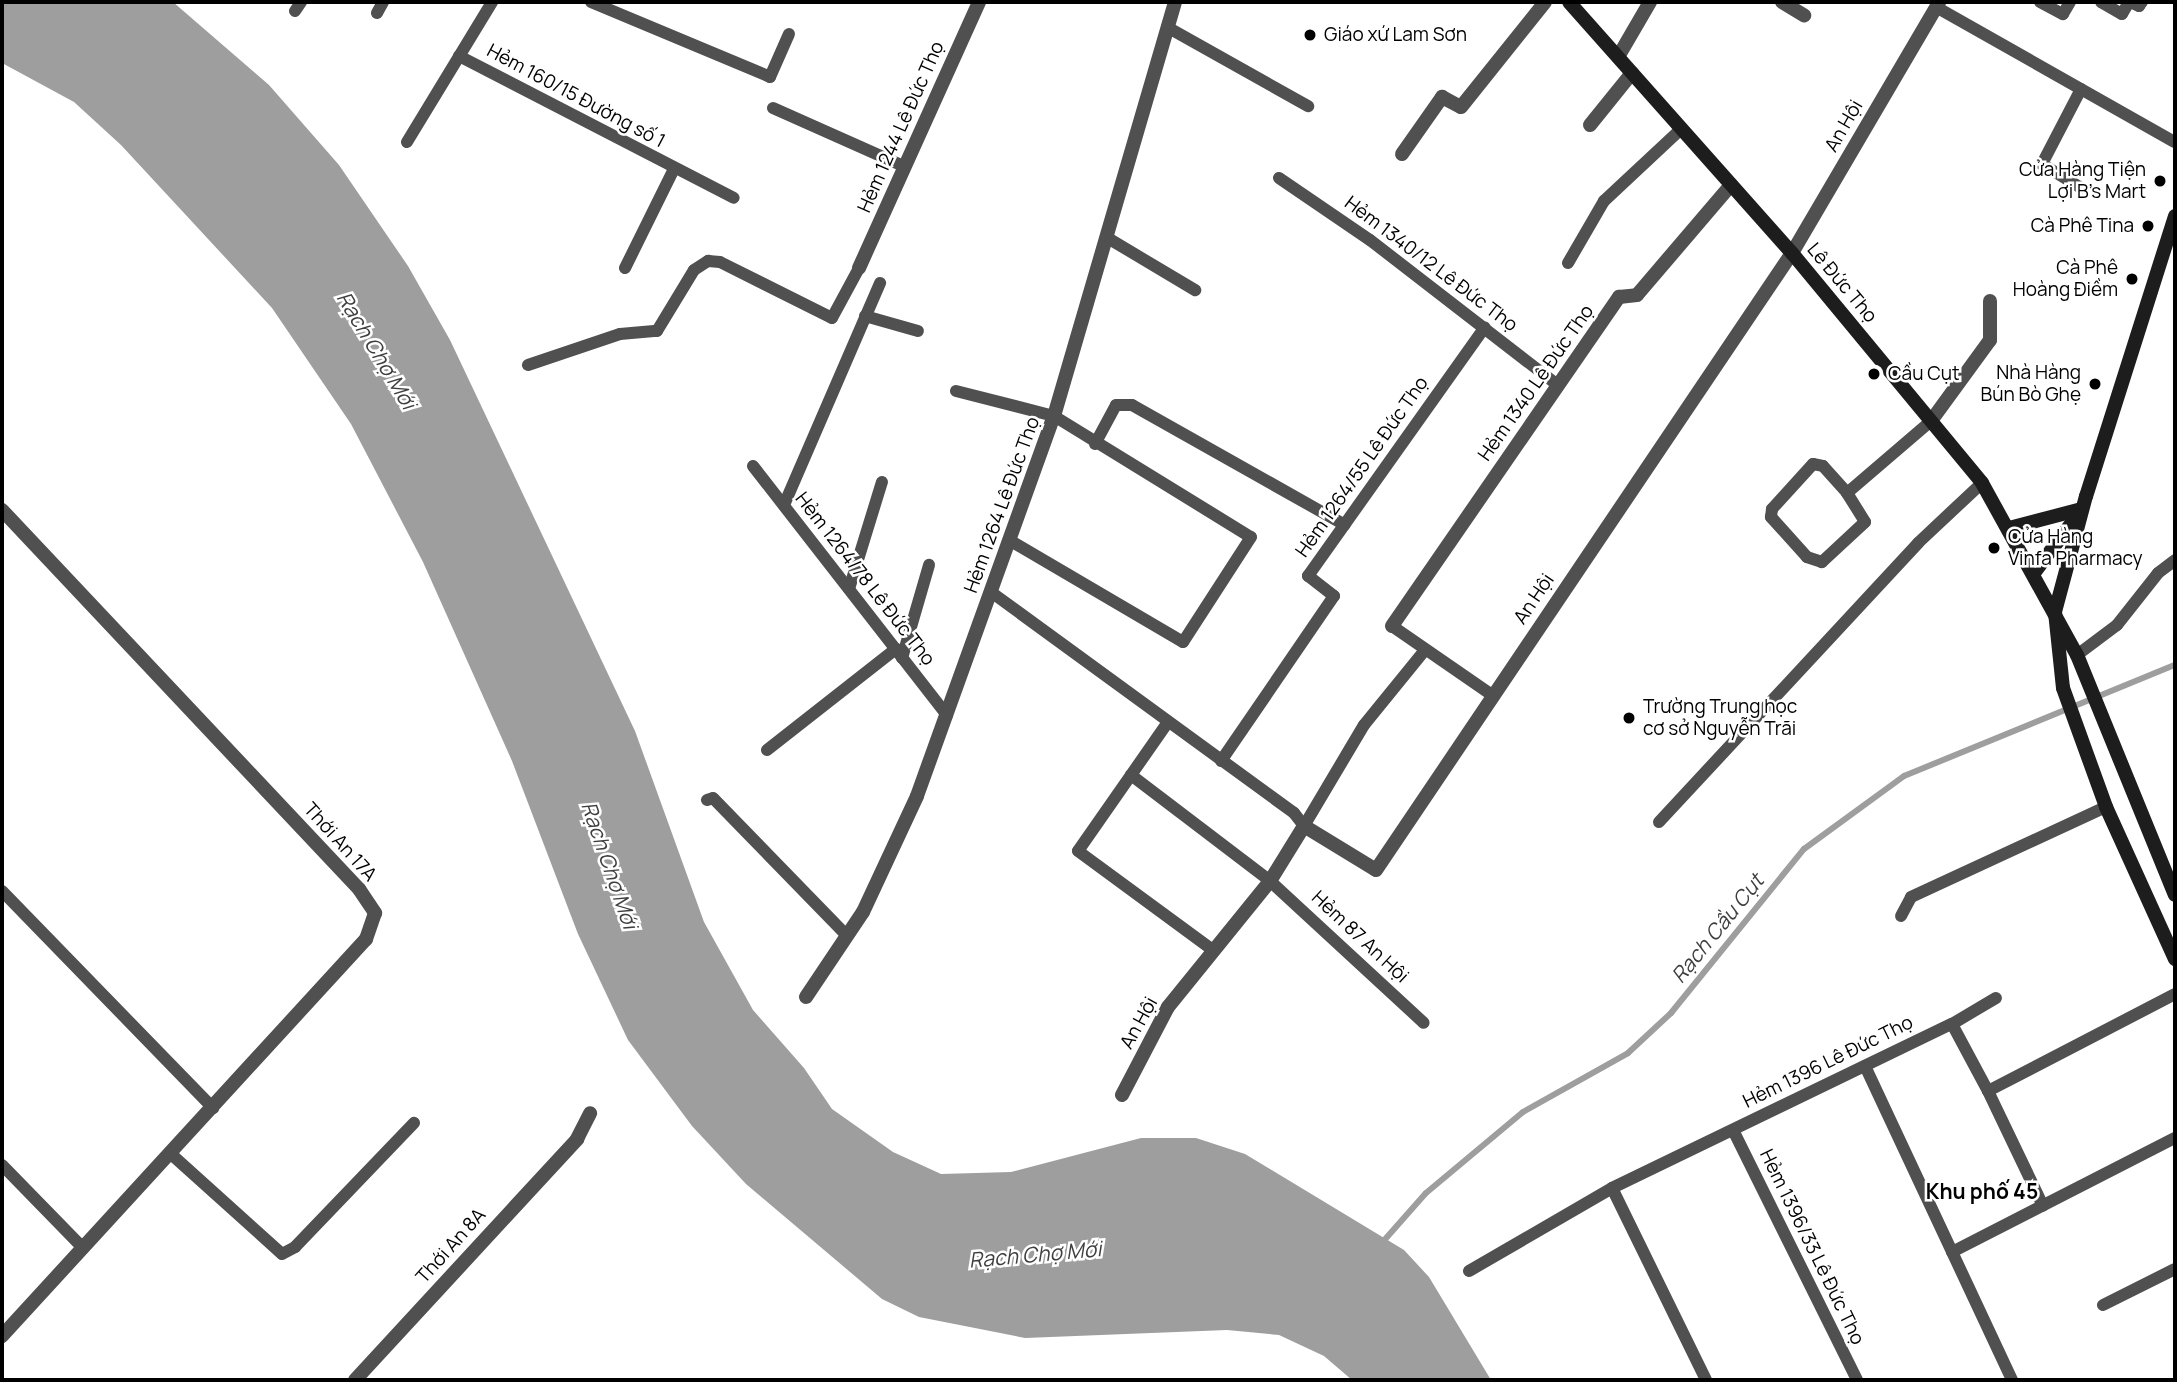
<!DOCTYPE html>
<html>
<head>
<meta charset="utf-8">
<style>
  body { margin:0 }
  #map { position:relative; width:2177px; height:1382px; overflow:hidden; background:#fff; font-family:Manrope,sans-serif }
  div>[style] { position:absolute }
  .water>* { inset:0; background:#9e9e9e }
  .stream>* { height:6px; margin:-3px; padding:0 3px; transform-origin:3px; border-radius:3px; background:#9e9e9e }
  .service>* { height:12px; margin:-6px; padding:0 6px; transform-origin:6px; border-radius:6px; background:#505050 }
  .minor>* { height:14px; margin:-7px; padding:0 7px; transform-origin:7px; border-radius:7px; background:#505050 }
  .secondary>* { height:14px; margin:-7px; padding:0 7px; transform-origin:7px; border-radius:7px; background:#1d1d1d }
  .dots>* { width:19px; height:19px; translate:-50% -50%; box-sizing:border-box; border:4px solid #fff; border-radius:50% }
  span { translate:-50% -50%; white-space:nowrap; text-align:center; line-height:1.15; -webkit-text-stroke:5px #fff; paint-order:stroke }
  .poi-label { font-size:19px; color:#000 }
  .left { translate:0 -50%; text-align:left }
  .right { translate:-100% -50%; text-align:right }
  .street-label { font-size:19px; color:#000 }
  .water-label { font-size:21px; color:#3f3f3f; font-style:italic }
  .neighbourhood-label { font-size:21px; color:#000; font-weight:700 }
  .frame { position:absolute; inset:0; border:4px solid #000; pointer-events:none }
</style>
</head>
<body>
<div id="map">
  <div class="water">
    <div style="clip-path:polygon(2px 2px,173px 2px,269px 85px,339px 165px,408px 266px,450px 340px,635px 731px,704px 922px,753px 1010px,804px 1068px,832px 1109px,893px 1152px,941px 1174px,1011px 1172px,1141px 1138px,1196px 1138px,1245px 1154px,1404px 1250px,1429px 1277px,1491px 1380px,1352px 1380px,1324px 1356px,1279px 1335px,1227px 1330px,1025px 1338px,919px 1317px,882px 1299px,746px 1184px,692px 1126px,628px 1040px,578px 934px,512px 761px,423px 562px,351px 424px,272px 308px,121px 145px,74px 102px,2px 63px)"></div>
  </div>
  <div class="stream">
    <div style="left:1380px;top:1245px;width:69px;rotate:-48.5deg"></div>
    <div style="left:1426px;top:1193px;width:126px;rotate:-39.9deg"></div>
    <div style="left:1523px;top:1112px;width:120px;rotate:-29.3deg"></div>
    <div style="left:1628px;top:1053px;width:59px;rotate:-42.9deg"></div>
    <div style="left:1671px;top:1013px;width:211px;rotate:-51deg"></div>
    <div style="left:1804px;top:849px;width:124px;rotate:-36.1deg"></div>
    <div style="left:1904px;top:776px;width:293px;rotate:-22.3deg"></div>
  </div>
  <div class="service">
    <div style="left:591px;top:2px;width:194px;rotate:22.7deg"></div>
    <div style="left:770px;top:77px;width:47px;rotate:-66.2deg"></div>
    <div style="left:2040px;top:2px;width:26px;rotate:28deg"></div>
    <div style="left:2063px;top:14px;width:14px;rotate:-60deg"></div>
    <div style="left:2101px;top:2px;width:24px;rotate:30deg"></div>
    <div style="left:2122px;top:14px;width:14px;rotate:-60deg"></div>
    <div style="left:2130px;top:2px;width:10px;rotate:24deg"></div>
    <div style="left:2139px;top:6px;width:5px;rotate:-53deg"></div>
    <div style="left:1936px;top:7px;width:274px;rotate:29.5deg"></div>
    <div style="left:295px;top:11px;width:11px;rotate:-56deg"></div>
    <div style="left:377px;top:13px;width:13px;rotate:-61deg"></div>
    <div style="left:1167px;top:27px;width:162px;rotate:29.3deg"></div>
    <div style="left:459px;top:56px;width:309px;rotate:27.3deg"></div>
    <div style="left:2081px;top:89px;width:85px;rotate:117.5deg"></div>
    <div style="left:2042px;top:164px;width:48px;rotate:31.4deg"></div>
    <div style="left:773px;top:108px;width:142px;rotate:24deg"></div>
    <div style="left:407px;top:142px;width:164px;rotate:-58.7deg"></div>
    <div style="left:1279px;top:178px;width:110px;rotate:34.3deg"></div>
    <div style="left:1370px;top:240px;width:235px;rotate:37.7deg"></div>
    <div style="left:1106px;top:237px;width:104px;rotate:30.8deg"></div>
    <div style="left:1568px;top:263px;width:72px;rotate:-59.9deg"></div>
    <div style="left:1604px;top:201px;width:105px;rotate:-43.1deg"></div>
    <div style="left:625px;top:268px;width:110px;rotate:-63.7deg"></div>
    <div style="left:865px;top:316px;width:55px;rotate:15.8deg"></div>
    <div style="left:528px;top:365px;width:97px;rotate:-18.6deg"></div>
    <div style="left:620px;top:334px;width:37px;rotate:-5deg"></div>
    <div style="left:657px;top:331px;width:71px;rotate:-58.8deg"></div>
    <div style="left:694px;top:270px;width:17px;rotate:-33deg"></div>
    <div style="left:708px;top:261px;width:12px;rotate:5deg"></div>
    <div style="left:720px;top:262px;width:125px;rotate:26.6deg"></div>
    <div style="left:832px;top:318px;width:57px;rotate:-61.6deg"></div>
    <div style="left:956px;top:391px;width:101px;rotate:14.3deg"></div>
    <div style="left:1054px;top:416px;width:231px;rotate:31.6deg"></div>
    <div style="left:1251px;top:537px;width:125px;rotate:122.9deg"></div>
    <div style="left:1183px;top:642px;width:202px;rotate:-149.6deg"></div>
    <div style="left:1095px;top:444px;width:44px;rotate:-61.7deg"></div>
    <div style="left:1116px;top:405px;width:16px"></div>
    <div style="left:1132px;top:405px;width:244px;rotate:29.4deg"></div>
    <div style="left:753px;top:466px;width:316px;rotate:52.1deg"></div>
    <div style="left:1847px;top:493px;width:34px;rotate:58deg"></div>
    <div style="left:1865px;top:522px;width:59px;rotate:137.1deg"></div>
    <div style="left:1822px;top:562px;width:16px;rotate:-162deg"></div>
    <div style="left:1807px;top:557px;width:54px;rotate:-132deg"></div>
    <div style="left:1771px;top:517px;width:8px;rotate:-83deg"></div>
    <div style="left:1772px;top:509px;width:61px;rotate:-47.7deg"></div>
    <div style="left:1813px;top:464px;width:10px;rotate:11deg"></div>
    <div style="left:1823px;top:466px;width:36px;rotate:48deg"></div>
    <div style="left:1847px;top:493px;width:111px;rotate:-40.6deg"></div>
    <div style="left:784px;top:505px;width:242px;rotate:-66.6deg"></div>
    <div style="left:849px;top:589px;width:112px;rotate:-72.9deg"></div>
    <div style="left:991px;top:592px;width:375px;rotate:36.1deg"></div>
    <div style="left:1294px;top:813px;width:16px;rotate:52deg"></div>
    <div style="left:1392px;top:626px;width:121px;rotate:34.6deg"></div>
    <div style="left:2077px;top:655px;width:50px;rotate:-36.9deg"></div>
    <div style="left:2117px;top:625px;width:66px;rotate:-51.7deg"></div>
    <div style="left:2158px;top:573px;width:21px;rotate:-37deg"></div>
    <div style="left:902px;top:658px;width:97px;rotate:-73.8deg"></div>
    <div style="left:1168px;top:722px;width:157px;rotate:124.9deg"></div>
    <div style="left:1078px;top:851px;width:167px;rotate:36.3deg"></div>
    <div style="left:767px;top:750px;width:164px;rotate:-38.1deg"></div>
    <div style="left:1221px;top:761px;width:200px;rotate:-55.6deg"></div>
    <div style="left:1334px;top:596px;width:33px;rotate:-142deg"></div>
    <div style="left:1308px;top:576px;width:305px;rotate:-54.6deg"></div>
    <div style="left:1131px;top:775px;width:175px;rotate:37.3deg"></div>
    <div style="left:1270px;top:881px;width:209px;rotate:42.7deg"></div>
    <div style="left:707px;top:800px;width:6px;rotate:-18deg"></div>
    <div style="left:713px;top:798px;width:192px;rotate:45.8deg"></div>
    <div style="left:1659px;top:822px;width:381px;rotate:-47.1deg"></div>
    <div style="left:1918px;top:543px;width:88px;rotate:-43.2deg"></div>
    <div style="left:1304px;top:826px;width:117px;rotate:-59.3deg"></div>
    <div style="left:1364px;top:725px;width:97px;rotate:-50.9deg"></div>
    <div style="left:2px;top:891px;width:303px;rotate:45.8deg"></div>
    <div style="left:1901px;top:916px;width:21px;rotate:-62deg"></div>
    <div style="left:1911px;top:897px;width:215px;rotate:-24.8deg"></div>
    <div style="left:1952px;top:1024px;width:51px;rotate:-30.6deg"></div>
    <div style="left:1865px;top:1066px;width:347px;rotate:64.9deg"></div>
    <div style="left:1988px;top:1091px;width:127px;rotate:64.4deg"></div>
    <div style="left:1733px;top:1130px;width:279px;rotate:63.6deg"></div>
    <div style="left:171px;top:1154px;width:149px;rotate:42deg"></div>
    <div style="left:282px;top:1254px;width:15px;rotate:-28deg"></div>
    <div style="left:295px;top:1247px;width:172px;rotate:-46.2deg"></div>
    <div style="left:2px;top:1165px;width:116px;rotate:45.7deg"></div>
    <div style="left:1612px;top:1188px;width:214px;rotate:63.9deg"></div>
    <div style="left:1952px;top:1252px;width:250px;rotate:-27.1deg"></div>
    <div style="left:1469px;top:1271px;width:165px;rotate:-30.1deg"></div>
    <div style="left:1612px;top:1188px;width:377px;rotate:-25.8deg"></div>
    <div style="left:1952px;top:1024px;width:76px;rotate:61.8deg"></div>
    <div style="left:1988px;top:1091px;width:211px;rotate:-27.4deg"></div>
    <div style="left:2103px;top:1305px;width:80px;rotate:-26.6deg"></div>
  </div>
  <div class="minor">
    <div style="left:1782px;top:2px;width:26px;rotate:31deg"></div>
    <div style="left:1618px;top:57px;width:64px;rotate:-59.8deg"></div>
    <div style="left:1590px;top:125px;width:67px;rotate:-51.1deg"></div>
    <div style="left:1402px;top:154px;width:70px;rotate:-54.9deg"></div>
    <div style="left:1442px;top:97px;width:21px;rotate:28deg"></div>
    <div style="left:1461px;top:107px;width:134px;rotate:-51.3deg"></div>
    <div style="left:859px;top:268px;width:292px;rotate:-65.7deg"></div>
    <div style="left:1931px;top:421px;width:100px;rotate:-53.9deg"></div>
    <div style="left:1990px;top:340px;width:39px;rotate:-90deg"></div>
    <div style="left:2px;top:510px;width:521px;rotate:46.71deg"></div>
    <div style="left:359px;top:889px;width:29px;rotate:56deg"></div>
    <div style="left:375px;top:913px;width:28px;rotate:109deg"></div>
    <div style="left:366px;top:939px;width:539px;rotate:132.52deg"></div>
    <div style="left:1392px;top:626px;width:400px;rotate:-55.4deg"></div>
    <div style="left:1619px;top:297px;width:18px;rotate:-6deg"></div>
    <div style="left:1637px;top:295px;width:145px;rotate:-49.5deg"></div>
    <div style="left:806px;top:997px;width:102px;rotate:-56.2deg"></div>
    <div style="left:863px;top:912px;width:128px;rotate:-65deg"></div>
    <div style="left:917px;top:796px;width:404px;rotate:-70.2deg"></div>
    <div style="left:1054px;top:416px;width:431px;rotate:-73.7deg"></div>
    <div style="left:1122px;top:1095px;width:99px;rotate:-62.4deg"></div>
    <div style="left:1168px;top:1007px;width:162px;rotate:-51deg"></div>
    <div style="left:1270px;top:881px;width:65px;rotate:-58.3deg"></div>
    <div style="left:1304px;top:826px;width:84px;rotate:31.4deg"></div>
    <div style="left:1376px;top:870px;width:744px;rotate:-56.01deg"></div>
    <div style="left:1792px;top:253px;width:291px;rotate:-59.6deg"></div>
    <div style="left:355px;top:1380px;width:328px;rotate:-47.3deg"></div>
    <div style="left:577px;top:1139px;width:29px;rotate:-63deg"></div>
  </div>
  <div class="secondary">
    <div style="left:1569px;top:2px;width:336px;rotate:48.4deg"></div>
    <div style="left:1792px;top:253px;width:298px;rotate:50.4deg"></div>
    <div style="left:1982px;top:483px;width:196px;rotate:61.1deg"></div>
    <div style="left:2077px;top:655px;width:259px;rotate:67.8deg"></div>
    <div style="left:2175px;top:216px;width:294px;rotate:107.6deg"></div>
    <div style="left:2086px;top:496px;width:120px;rotate:105deg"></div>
    <div style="left:2055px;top:612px;width:76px;rotate:84deg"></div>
    <div style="left:2063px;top:688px;width:127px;rotate:70.1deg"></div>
    <div style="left:2106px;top:807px;width:167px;rotate:65.6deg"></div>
    <div style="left:2009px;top:528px;width:75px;rotate:-14.6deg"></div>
    <div style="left:2034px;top:573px;width:71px;rotate:-53deg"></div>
  </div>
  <div class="dots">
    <div style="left:1310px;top:35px;background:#000"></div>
    <div style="left:2160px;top:181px;background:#000"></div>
    <div style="left:2148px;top:226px;background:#000"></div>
    <div style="left:2132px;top:279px;background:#000"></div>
    <div style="left:1874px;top:374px;background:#000"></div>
    <div style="left:2095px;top:384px;background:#000"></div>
    <div style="left:1994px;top:548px;background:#000"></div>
    <div style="left:1629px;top:718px;background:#000"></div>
  </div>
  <div class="poi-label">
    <span class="left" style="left:1324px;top:35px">Giáo xứ Lam Sơn</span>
    <span class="right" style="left:2146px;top:181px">Cửa Hàng Tiện<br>Lợi B's Mart</span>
    <span class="right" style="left:2134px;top:226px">Cà Phê Tina</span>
    <span class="right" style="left:2118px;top:279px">Cà Phê<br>Hoàng Điềm</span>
    <span class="right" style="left:2081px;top:384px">Nhà Hàng<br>Bún Bò Ghẹ</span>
    <span class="left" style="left:1888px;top:374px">Cầu Cụt</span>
    <span class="left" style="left:2008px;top:548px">Cửa Hàng<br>Vinfa Pharmacy</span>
    <span class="left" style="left:1643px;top:718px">Trường Trung học<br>cơ sở Nguyễn Trãi</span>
  </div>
  <div class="street-label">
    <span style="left:576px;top:96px;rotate:28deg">Hẻm 160/15 Đường số 1</span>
    <span style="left:1844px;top:126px;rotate:-60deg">An Hội</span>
    <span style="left:901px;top:127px;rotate:-66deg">Hẻm 1244 Lê Đức Thọ</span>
    <span style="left:1431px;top:264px;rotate:37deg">Hẻm 1340/12 Lê Đức Thọ</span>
    <span style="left:1842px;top:283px;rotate:50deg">Lê Đức Thọ</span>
    <span style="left:1536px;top:383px;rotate:-55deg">Hẻm 1340 Lê Đức Thọ</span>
    <span style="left:1362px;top:467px;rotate:-55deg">Hẻm 1264/55 Lê Đức Thọ</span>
    <span style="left:1002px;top:505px;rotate:-70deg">Hẻm 1264 Lê Đức Thọ</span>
    <span style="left:865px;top:579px;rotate:52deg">Hẻm 1264/78 Lê Đức Thọ</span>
    <span style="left:1534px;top:599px;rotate:-56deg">An Hội</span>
    <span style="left:340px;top:842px;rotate:48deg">Thới An 17A</span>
    <span style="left:1360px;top:937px;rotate:43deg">Hẻm 87 An Hội</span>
    <span style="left:1139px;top:1023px;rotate:-61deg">An Hội</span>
    <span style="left:1828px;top:1062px;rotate:-26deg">Hẻm 1396 Lê Đức Thọ</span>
    <span style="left:451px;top:1246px;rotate:-48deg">Thới An 8A</span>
    <span style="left:1812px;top:1247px;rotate:64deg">Hẻm 1396/33 Lê Đức Thọ</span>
  </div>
  <div class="water-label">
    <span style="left:377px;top:350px;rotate:59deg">Rạch Chợ Mới</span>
    <span style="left:610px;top:865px;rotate:71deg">Rạch Chợ Mới</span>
    <span style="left:1717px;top:928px;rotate:-51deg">Rạch Cầu Cụt</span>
    <span style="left:1035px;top:1254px;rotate:-5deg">Rạch Chợ Mới</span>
  </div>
  <div class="neighbourhood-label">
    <span style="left:1982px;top:1191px">Khu phố 45</span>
  </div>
  <div class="frame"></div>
</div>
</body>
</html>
